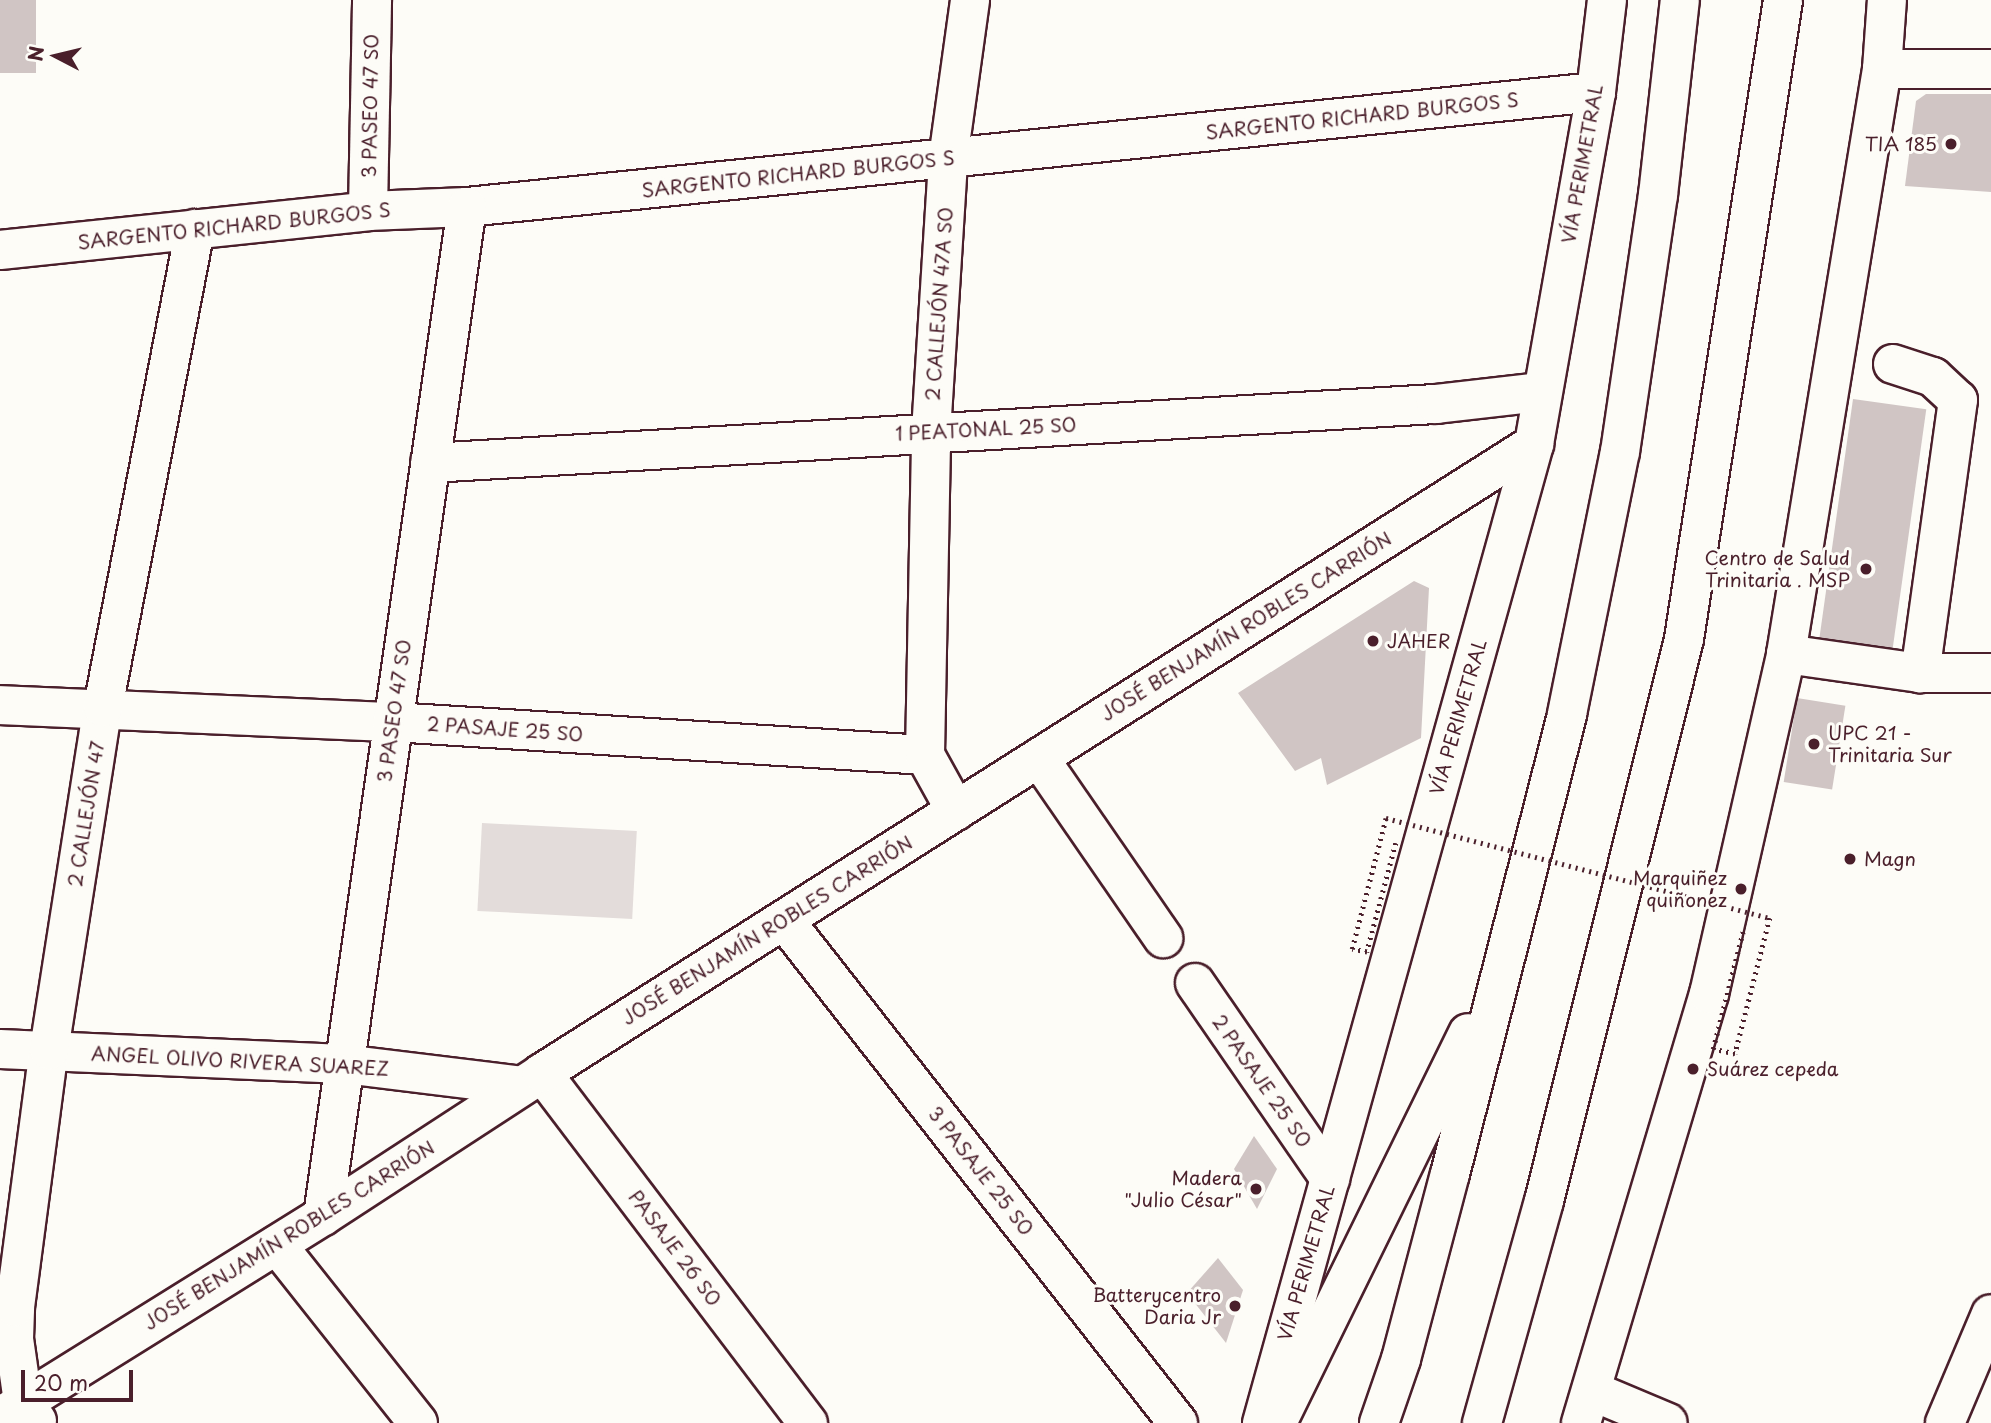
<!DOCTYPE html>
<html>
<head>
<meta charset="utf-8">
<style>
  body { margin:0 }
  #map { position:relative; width:1991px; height:1423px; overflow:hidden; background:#fdfcf7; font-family:"Playpen Sans",sans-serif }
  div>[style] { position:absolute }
  .green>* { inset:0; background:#e3dcda; transform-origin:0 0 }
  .building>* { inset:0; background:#d0c5c4; transform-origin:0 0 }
  .roads { filter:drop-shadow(2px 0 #4a1f2b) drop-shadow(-2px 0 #4a1f2b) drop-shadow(0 2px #4a1f2b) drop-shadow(0 -2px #4a1f2b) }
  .minor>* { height:38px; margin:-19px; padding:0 19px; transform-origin:19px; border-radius:19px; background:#fdfcf7 }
  .highway>* { height:38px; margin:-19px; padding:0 19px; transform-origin:19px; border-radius:19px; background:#fdfcf7 }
  .path-bridge>* { height:4.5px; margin-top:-2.25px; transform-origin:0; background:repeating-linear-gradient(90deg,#4a1f2b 0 2px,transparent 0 7px) }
  .dots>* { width:19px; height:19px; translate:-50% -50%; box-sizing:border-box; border:4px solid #fdfcf7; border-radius:50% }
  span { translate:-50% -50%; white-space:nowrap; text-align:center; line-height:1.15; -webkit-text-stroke:6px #fdfcf7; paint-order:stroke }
  .street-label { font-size:19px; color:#4a1f2b }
  .poi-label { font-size:19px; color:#4a1f2b }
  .right { translate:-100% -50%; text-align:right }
  .left { translate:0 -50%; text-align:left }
  .north { position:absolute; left:21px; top:21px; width:70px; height:70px; -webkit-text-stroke:5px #fdfcf7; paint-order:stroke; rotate:277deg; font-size:19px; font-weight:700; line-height:28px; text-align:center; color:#4a1f2b }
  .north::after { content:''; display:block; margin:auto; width:24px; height:32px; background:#4a1f2b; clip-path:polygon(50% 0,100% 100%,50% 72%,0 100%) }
  .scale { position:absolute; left:21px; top:1370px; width:112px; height:32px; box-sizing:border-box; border:4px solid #4a1f2b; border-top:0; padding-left:9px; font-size:21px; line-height:24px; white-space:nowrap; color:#4a1f2b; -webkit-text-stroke:5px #fdfcf7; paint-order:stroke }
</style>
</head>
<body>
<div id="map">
  <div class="green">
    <div style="left:482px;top:823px;width:155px;height:88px;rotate:3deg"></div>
  </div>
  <div class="building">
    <div style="left:0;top:0;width:36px;height:73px"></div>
    <div style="clip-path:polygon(1926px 94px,1991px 94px,1991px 192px,1905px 186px,1916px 101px)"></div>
    <div style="left:1853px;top:399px;width:74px;height:242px;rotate:8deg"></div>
    <div style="clip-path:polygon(1414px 581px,1429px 588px,1421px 738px,1327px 785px,1321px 758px,1295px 771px,1238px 693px)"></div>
    <div style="left:1797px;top:698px;width:49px;height:85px;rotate:9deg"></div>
    <div style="clip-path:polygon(1254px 1136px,1277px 1169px,1257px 1209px,1234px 1169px)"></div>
    <div style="clip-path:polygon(1218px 1258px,1243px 1290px,1226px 1343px,1187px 1293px)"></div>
  </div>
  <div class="roads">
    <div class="minor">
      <div style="left:1882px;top:69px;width:109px"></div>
      <div style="left:368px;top:211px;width:211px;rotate:-88.9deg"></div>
      <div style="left:0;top:250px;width:370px;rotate:-6deg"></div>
      <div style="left:368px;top:211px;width:99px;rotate:-2.3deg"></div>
      <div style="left:467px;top:207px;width:1135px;rotate:-5.82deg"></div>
      <div style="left:1893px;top:364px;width:42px;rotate:18deg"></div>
      <div style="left:1933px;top:377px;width:34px;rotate:43deg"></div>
      <div style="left:1958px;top:400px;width:276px;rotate:97.9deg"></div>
      <div style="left:430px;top:463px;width:1008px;rotate:-3.36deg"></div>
      <div style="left:1436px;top:404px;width:107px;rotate:-6.5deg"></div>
      <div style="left:1786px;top:654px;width:135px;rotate:8.1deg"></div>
      <div style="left:1920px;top:673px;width:71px"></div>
      <div style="left:0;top:705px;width:392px;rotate:2.5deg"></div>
      <div style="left:392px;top:722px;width:534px;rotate:3.54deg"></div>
      <div style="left:1039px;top:758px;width:219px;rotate:55.4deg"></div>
      <div style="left:956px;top:811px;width:64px;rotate:-119deg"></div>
      <div style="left:925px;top:755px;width:323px;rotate:-88.9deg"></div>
      <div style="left:931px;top:432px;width:274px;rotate:-86.4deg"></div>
      <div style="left:948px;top:159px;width:161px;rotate:-82.1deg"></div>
      <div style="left:784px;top:920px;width:639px;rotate:51.93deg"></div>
      <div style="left:1195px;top:983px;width:238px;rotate:55.4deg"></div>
      <div style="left:0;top:1049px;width:344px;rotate:2.5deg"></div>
      <div style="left:344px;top:1064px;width:179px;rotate:7deg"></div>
      <div style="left:542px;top:1073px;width:440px;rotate:52.8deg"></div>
      <div style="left:323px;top:1216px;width:1019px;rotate:-81.88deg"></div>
      <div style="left:277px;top:1245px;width:227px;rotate:51.6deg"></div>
      <div style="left:1592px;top:1391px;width:82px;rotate:22.8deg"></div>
      <div style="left:0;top:1417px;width:380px;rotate:-31.9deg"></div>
      <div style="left:323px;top:1216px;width:262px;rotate:-33.1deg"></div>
      <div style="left:542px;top:1073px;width:1175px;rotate:-32.38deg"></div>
      <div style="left:37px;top:1421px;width:24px;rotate:-126deg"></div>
      <div style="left:23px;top:1402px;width:64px;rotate:-98.1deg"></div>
      <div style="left:14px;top:1339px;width:32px;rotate:-88deg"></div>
      <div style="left:15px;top:1307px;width:259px;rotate:-82.5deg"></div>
      <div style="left:49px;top:1050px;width:347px;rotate:-81.1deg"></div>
      <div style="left:103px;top:707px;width:487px;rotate:-79.1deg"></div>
      <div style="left:1262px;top:1423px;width:1016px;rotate:-74.47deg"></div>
      <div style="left:1534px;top:444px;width:357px;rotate:-80deg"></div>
      <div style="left:1596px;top:92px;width:93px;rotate:-83.2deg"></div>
      <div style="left:1581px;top:1423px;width:448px;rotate:-73.4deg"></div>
      <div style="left:1709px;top:994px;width:349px;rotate:-77.2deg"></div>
      <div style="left:1786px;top:654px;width:593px;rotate:-80.68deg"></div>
      <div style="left:1882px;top:69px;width:69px;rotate:-85.9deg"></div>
      <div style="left:1945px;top:1423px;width:118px;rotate:-67.1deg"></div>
    </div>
    <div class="highway">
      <div style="left:1277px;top:1423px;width:434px;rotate:-63.9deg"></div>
      <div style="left:1379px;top:1423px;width:68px;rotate:-71deg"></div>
      <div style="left:1401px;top:1359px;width:191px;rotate:-75.2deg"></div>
      <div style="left:1450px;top:1174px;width:475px;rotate:-75.7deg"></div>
      <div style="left:1567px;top:714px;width:267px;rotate:-78.6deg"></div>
      <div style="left:1620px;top:452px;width:260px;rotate:-81.6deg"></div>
      <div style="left:1658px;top:195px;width:196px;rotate:-83.6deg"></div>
      <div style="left:1482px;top:1423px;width:230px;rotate:-74.4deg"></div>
      <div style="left:1544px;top:1201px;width:579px;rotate:-76.01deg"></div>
      <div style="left:1684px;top:639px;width:647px;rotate:-81.19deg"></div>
    </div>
  </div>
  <div class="path-bridge">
    <div style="left:1396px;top:843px;width:113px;rotate:104.9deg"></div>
    <div style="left:1367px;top:952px;width:15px;rotate:-169deg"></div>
    <div style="left:1352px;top:949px;width:135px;rotate:-75.5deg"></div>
    <div style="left:1386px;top:818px;width:397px;rotate:14.6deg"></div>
    <div style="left:1770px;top:918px;width:140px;rotate:104.4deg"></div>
    <div style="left:1735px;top:1054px;width:23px;rotate:-167deg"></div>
    <div style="left:1713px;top:1049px;width:122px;rotate:-75.7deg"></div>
  </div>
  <div class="dots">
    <div style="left:1951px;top:144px;background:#4a1f2b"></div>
    <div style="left:1866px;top:569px;background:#4a1f2b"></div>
    <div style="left:1373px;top:641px;background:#4a1f2b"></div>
    <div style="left:1814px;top:744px;background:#4a1f2b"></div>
    <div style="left:1850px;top:859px;background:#4a1f2b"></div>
    <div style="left:1741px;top:889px;background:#4a1f2b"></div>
    <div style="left:1693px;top:1069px;background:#4a1f2b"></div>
    <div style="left:1256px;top:1189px;background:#4a1f2b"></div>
    <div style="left:1235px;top:1306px;background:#4a1f2b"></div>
  </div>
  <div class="street-label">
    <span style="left:370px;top:106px;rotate:-89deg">3 PASEO 47 SO</span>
    <span style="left:1362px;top:116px;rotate:-6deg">SARGENTO RICHARD BURGOS S</span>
    <span style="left:1582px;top:164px;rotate:-80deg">VÍA PERIMETRAL</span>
    <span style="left:798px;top:174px;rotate:-6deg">SARGENTO RICHARD BURGOS S</span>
    <span style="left:234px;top:226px;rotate:-6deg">SARGENTO RICHARD BURGOS S</span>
    <span style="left:939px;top:304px;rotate:-86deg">2 CALLEJÓN 47A SO</span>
    <span style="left:986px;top:429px;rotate:-3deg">1 PEATONAL 25 SO</span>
    <span style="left:1246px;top:626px;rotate:-32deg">JOSÉ BENJAMÍN ROBLES CARRIÓN</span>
    <span style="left:394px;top:711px;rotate:-82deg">3 PASEO 47 SO</span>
    <span style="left:1458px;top:717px;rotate:-74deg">VÍA PERIMETRAL</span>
    <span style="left:505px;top:729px;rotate:4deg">2 PASAJE 25 SO</span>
    <span style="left:86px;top:814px;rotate:-81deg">2 CALLEJÓN 47</span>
    <span style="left:767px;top:930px;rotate:-32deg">JOSÉ BENJAMÍN ROBLES CARRIÓN</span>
    <span style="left:240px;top:1061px;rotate:3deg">ANGEL OLIVO RIVERA SUAREZ</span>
    <span style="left:1262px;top:1081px;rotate:55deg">2 PASAJE 25 SO</span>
    <span style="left:981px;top:1171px;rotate:52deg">3 PASAJE 25 SO</span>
    <span style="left:289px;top:1235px;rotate:-32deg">JOSÉ BENJAMÍN ROBLES CARRIÓN</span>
    <span style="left:675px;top:1248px;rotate:53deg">PASAJE 26 SO</span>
    <span style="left:1306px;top:1263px;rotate:-74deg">VÍA PERIMETRAL</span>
  </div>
  <div class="poi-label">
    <span class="right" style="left:1937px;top:144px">TIA 185</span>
    <span class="right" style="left:1850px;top:569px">Centro de Salud<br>Trinitaria . MSP</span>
    <span class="left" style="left:1387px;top:641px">JAHER</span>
    <span class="left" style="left:1828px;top:744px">UPC 21 -<br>Trinitaria Sur</span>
    <span class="left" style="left:1864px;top:859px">Magn</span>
    <span class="right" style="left:1727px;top:889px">Marquiñez<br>quiñonez</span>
    <span class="left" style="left:1707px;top:1069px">Suárez cepeda</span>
    <span class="right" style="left:1242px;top:1189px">Madera<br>"Julio César"</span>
    <span class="right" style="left:1221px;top:1306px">Batterycentro<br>Daria Jr</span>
  </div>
  <div class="north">N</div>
  <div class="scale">20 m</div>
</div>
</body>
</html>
